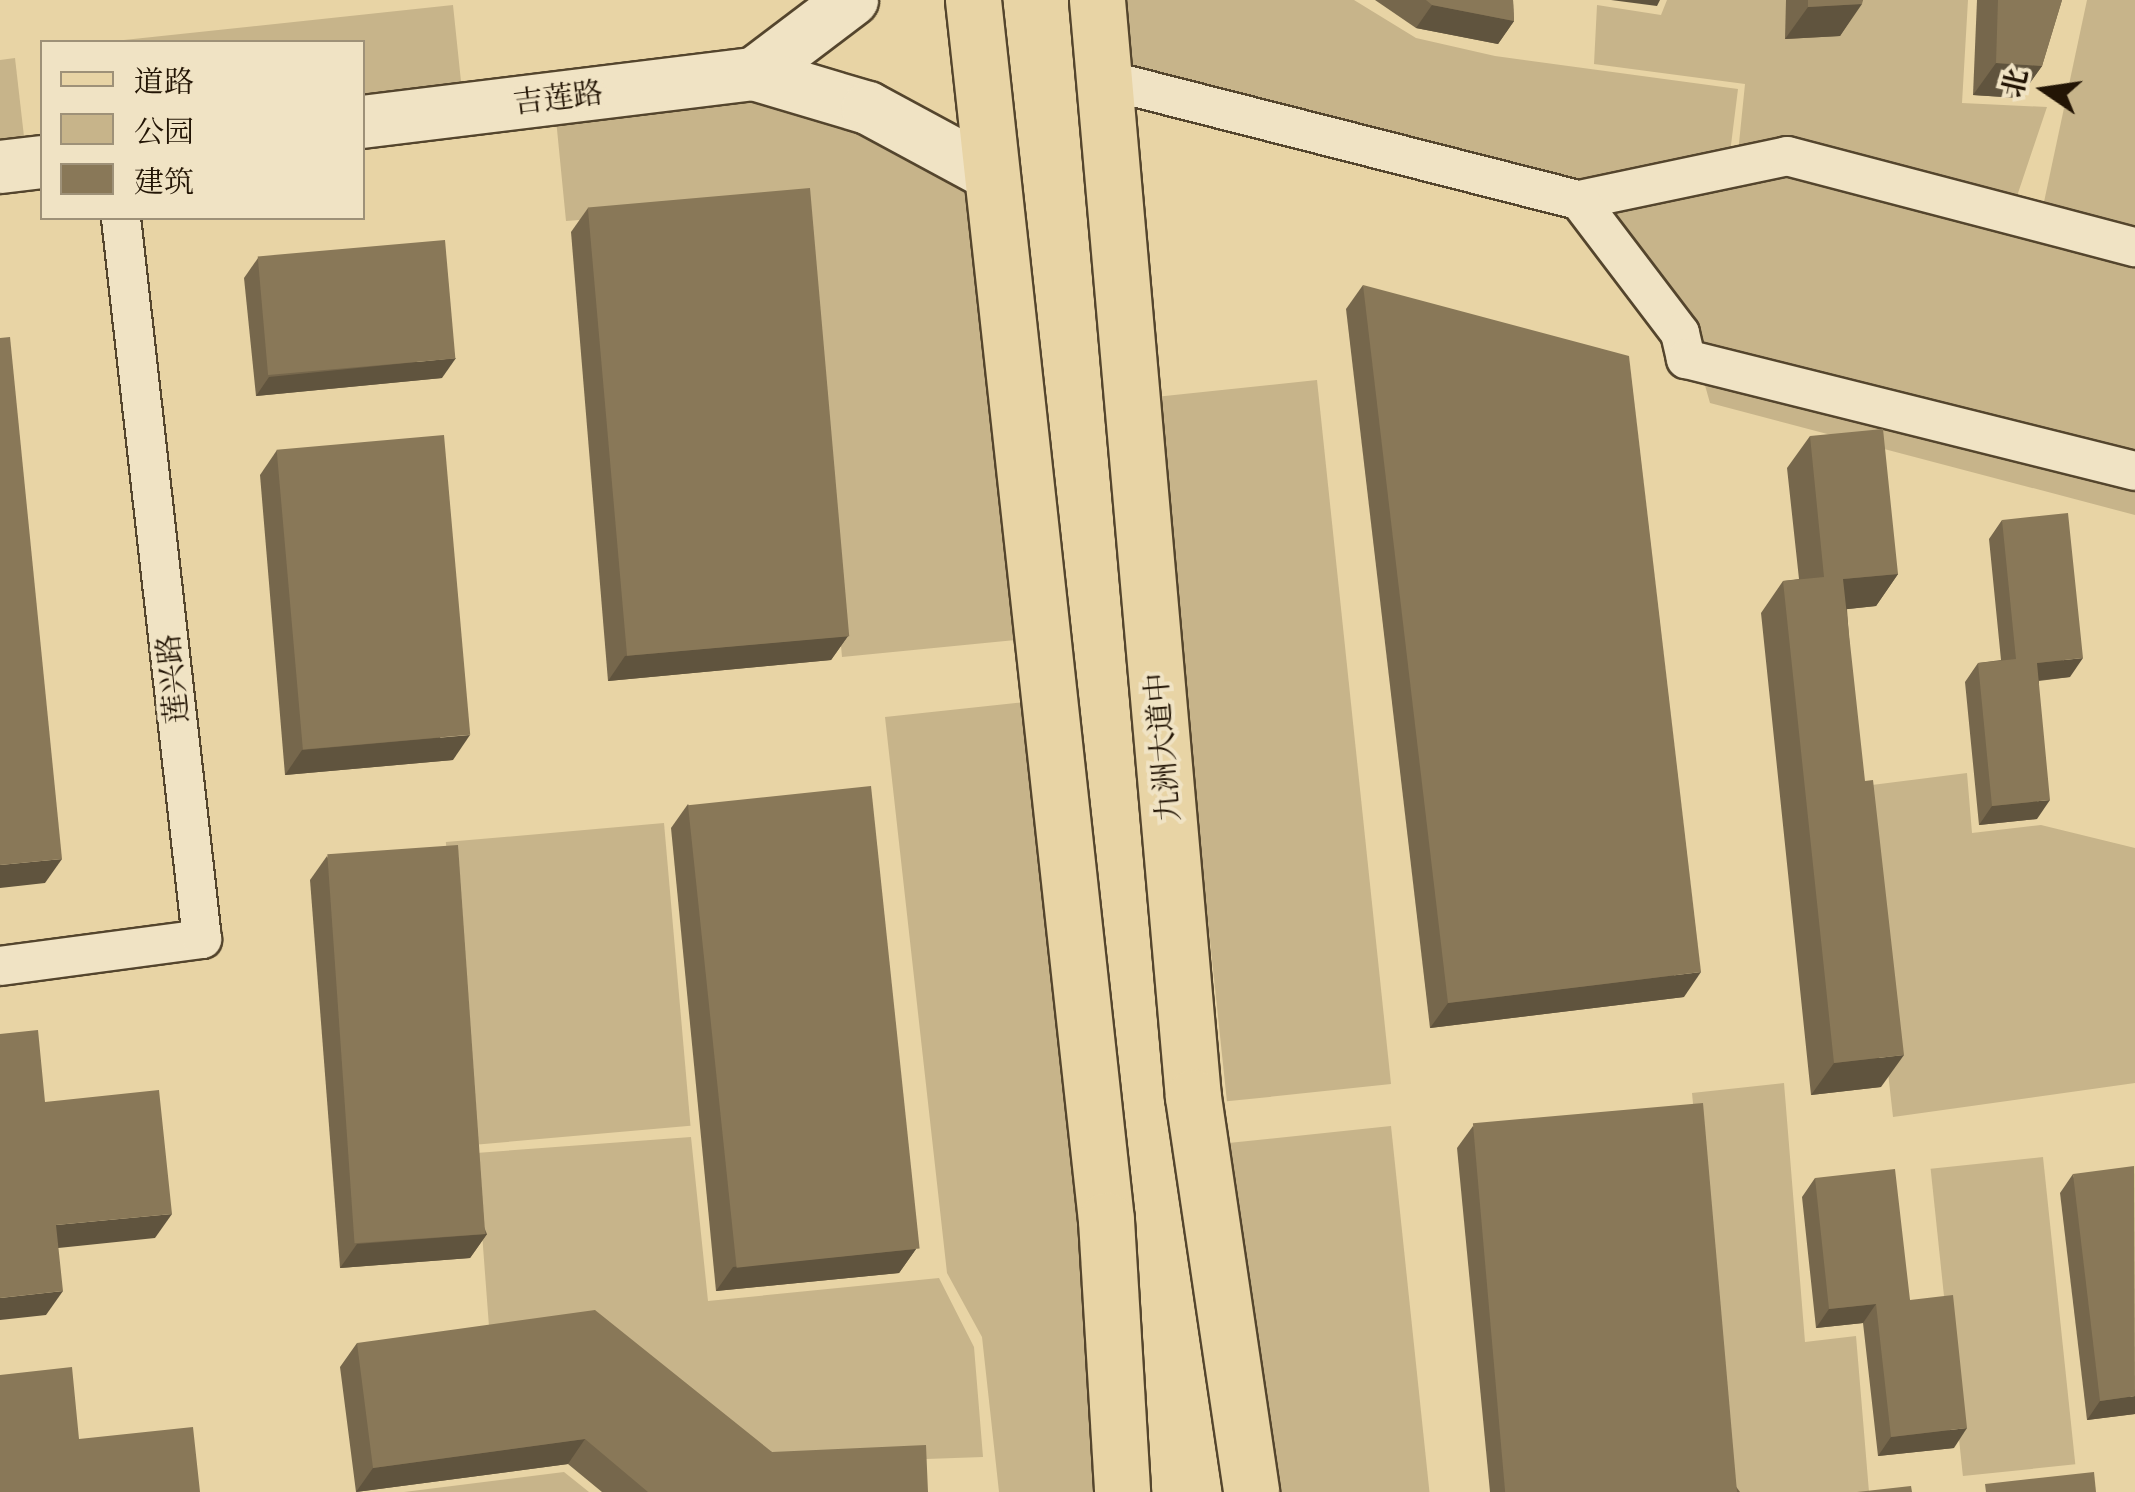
<!DOCTYPE html>
<html>
<head>
<meta charset="utf-8">
<style>
  body { margin:0 }
  #map { position:relative; width:2135px; height:1492px; overflow:hidden; background:#e8d4a5; font-family:"IM FELL Great Primer","Noto Serif SC",serif }
  div>[style] { position:absolute }
  .green>* { inset:0; background:#c7b48a; transform-origin:0 0 }
  .roads { filter:drop-shadow(2px 0 #54452d) drop-shadow(-2px 0 #54452d) drop-shadow(0 2px #54452d) drop-shadow(0 -2px #54452d) }
  .street>* { height:38px; margin:-19px; padding:0 19px; transform-origin:19px; border-radius:19px; background:#f0e3c4 }
  .secondary>* { height:52px; margin:-26px; padding:0 26px; transform-origin:26px; border-radius:26px; background:#f0e3c4 }
  .primary>* { height:55px; margin:-27.5px; padding:0 27.5px; transform-origin:27.5px; border-radius:27.5px; background:#e8d4a5 }
  .wall>* { inset:0; background:#76674c }
  .shaded-wall>* { inset:0; background:#60543e }
  .building>* { inset:0; background:#897858; transform-origin:0 0 }
  span { translate:-50% -50%; white-space:nowrap; text-align:center; line-height:1.15; -webkit-text-stroke:8px #f0e3c4; paint-order:stroke }
  .street-label { font-size:30px; color:#231505 }
  .legend { position:absolute; left:40px; top:40px; width:325px; height:180px; box-sizing:border-box; background:#f0e3c4; border:2px solid #9e9178; margin:0; padding:12px 18px; list-style:none; font-size:30px; color:#231505 }
  .legend li { display:flex; align-items:center; gap:20px; height:50px }
  .legend b { width:50px; border:2px solid #9e9178 }
  .north { position:absolute; left:1995px; top:40px; width:100px; height:100px; -webkit-text-stroke:8px #f0e3c4; paint-order:stroke; rotate:283deg; font-size:28px; font-weight:700; line-height:40px; text-align:center; color:#231505 }
  .north::after { content:''; display:block; margin:auto; width:35px; height:45px; background:#231505; clip-path:polygon(50% 0,100% 100%,50% 72%,0 100%) }
</style>
</head>
<body>
<div id="map">
  <div class="green">
    <div style="clip-path:polygon(1114px 0,1354px 0,1416px 38px,1495px 56px,1738px 89px,1730px 153px,1582px 187px,1122px 64px)"></div>
    <div style="clip-path:polygon(1667px 0,1968px 0,1962px 103px,2047px 107px,2014px 205px,1738px 153px,1745px 84px,1594px 64px,1597px 5px,1661px 15px)"></div>
    <div style="clip-path:polygon(2087px 0,2135px 0,2135px 227px,2044px 202px)"></div>
    <div style="clip-path:polygon(453px 5px,462px 91px,363px 102px,362px 42px,105px 42px)"></div>
    <div style="clip-path:polygon(15px 58px,26px 154px,0 157px,0 60px)"></div>
    <div style="clip-path:polygon(752px 88px,864px 124px,984px 192px,1026px 639px,842px 657px,802px 203px,566px 221px,555px 109px)"></div>
    <div style="clip-path:polygon(1790px 170px,2135px 260px,2135px 515px,1710px 403px,1689px 329px,1606px 208px)"></div>
    <div style="left:1317px;top:380px;width:708px;height:165px;rotate:84deg"></div>
    <div style="clip-path:polygon(1045px 700px,1135px 1492px,999px 1492px,982px 1337px,947px 1273px,885px 717px)"></div>
    <div style="clip-path:polygon(1967px 773px,1972px 833px,2041px 825px,2135px 848px,2135px 1083px,1893px 1117px,1856px 787px)"></div>
    <div style="left:664px;top:823px;width:304px;height:219px;rotate:85deg"></div>
    <div style="clip-path:polygon(1784px 1083px,1805px 1342px,1856px 1336px,1869px 1492px,1730px 1492px,1692px 1093px)"></div>
    <div style="left:1391px;top:1126px;width:368px;height:168px;rotate:84deg"></div>
    <div style="clip-path:polygon(691px 1137px,708px 1301px,939px 1278px,974px 1347px,983px 1457px,755px 1465px,490px 1340px,476px 1153px)"></div>
    <div style="left:2043px;top:1157px;width:309px;height:113px;rotate:84deg"></div>
    <div style="clip-path:polygon(564px 1472px,589px 1492px,404px 1492px)"></div>
  </div>
  <div class="roads">
    <div class="street">
      <div style="left:1107px;top:80px;width:487px;rotate:14.3deg"></div>
      <div style="left:1579px;top:200px;width:213px;rotate:-11.9deg"></div>
      <div style="left:1787px;top:156px;width:360px;rotate:14.7deg"></div>
      <div style="left:1579px;top:200px;width:167px;rotate:52.8deg"></div>
      <div style="left:1680px;top:333px;width:27px;rotate:77deg"></div>
      <div style="left:1686px;top:359px;width:463px;rotate:14deg"></div>
      <div style="left:0;top:966px;width:204px;rotate:-7.6deg"></div>
      <div style="left:202px;top:939px;width:726px;rotate:-96.41deg"></div>
    </div>
    <div class="secondary">
      <div style="left:754px;top:74px;width:123px;rotate:-37.1deg"></div>
      <div style="left:362px;top:122px;width:395px;rotate:-7deg"></div>
      <div style="left:754px;top:74px;width:119px;rotate:16.6deg"></div>
      <div style="left:868px;top:108px;width:141px;rotate:28.4deg"></div>
      <div style="left:0;top:167px;width:42px;rotate:-6.8deg"></div>
    </div>
    <div class="primary">
      <div style="left:973px;top:0;width:1227px;rotate:83.78deg"></div>
      <div style="left:1106px;top:1220px;width:272px;rotate:86.6deg"></div>
      <div style="left:1097px;top:0;width:1101px;rotate:85deg"></div>
      <div style="left:1193px;top:1097px;width:399px;rotate:81.6deg"></div>
    </div>
  </div>
  <div class="wall">
    <div style="clip-path:polygon(1375px 0,1513px 0,1514px 21px,1498px 44px,1416px 28px)"></div>
    <div style="clip-path:polygon(1786px 0,1863px 0,1840px 36px,1785px 39px)"></div>
    <div style="clip-path:polygon(1977px 0,2062px 0,2042px 66px,2019px 98px,1973px 95px)"></div>
    <div style="clip-path:polygon(588px 208px,848px 636px,831px 660px,608px 681px,571px 232px)"></div>
    <div style="clip-path:polygon(258px 258px,442px 378px,256px 396px,244px 278px)"></div>
    <div style="clip-path:polygon(1363px 285px,1684px 997px,1430px 1028px,1346px 309px)"></div>
    <div style="clip-path:polygon(1810px 436px,1898px 574px,1876px 606px,1847px 609px,1881px 1087px,1811px 1095px,1761px 613px,1783px 581px,1799px 579px,1787px 468px)"></div>
    <div style="clip-path:polygon(277px 450px,453px 760px,285px 775px,260px 475px)"></div>
    <div style="clip-path:polygon(2002px 520px,2070px 677px,2039px 681px,2037px 819px,1979px 825px,1965px 682px,1978px 663px,2001px 660px,1989px 539px)"></div>
    <div style="clip-path:polygon(688px 804px,916px 1249px,899px 1273px,716px 1291px,671px 828px)"></div>
    <div style="clip-path:polygon(327px 856px,487px 1234px,470px 1258px,340px 1268px,310px 880px)"></div>
    <div style="clip-path:polygon(1473px 1126px,1740px 1492px,1490px 1492px,1457px 1148px)"></div>
    <div style="clip-path:polygon(2073px 1174px,2135px 1414px,2087px 1420px,2060px 1193px)"></div>
    <div style="clip-path:polygon(1815px 1178px,1910px 1300px,1954px 1448px,1878px 1456px,1863px 1323px,1816px 1328px,1802px 1197px)"></div>
    <div style="clip-path:polygon(357px 1343px,772px 1452px,928px 1492px,602px 1492px,568px 1464px,356px 1492px,340px 1367px)"></div>
  </div>
  <div class="shaded-wall">
    <div style="clip-path:polygon(1611px 0,1660px 0,1657px 6px)"></div>
    <div style="clip-path:polygon(1862px 4px,1840px 36px,1785px 39px,1808px 7px)"></div>
    <div style="clip-path:polygon(1432px 5px,1514px 21px,1498px 44px,1416px 28px)"></div>
    <div style="clip-path:polygon(1996px 63px,2042px 66px,2019px 98px,1973px 95px)"></div>
    <div style="clip-path:polygon(456px 358px,442px 378px,256px 396px,269px 377px)"></div>
    <div style="clip-path:polygon(1898px 574px,1876px 606px,1821px 612px,1843px 579px)"></div>
    <div style="clip-path:polygon(848px 636px,831px 660px,608px 681px,625px 656px)"></div>
    <div style="clip-path:polygon(2083px 658px,2070px 677px,2023px 682px,2037px 663px)"></div>
    <div style="clip-path:polygon(470px 735px,453px 760px,285px 775px,302px 750px)"></div>
    <div style="clip-path:polygon(2050px 800px,2037px 819px,1979px 825px,1992px 806px)"></div>
    <div style="clip-path:polygon(62px 859px,45px 883px,0 888px,0 865px)"></div>
    <div style="clip-path:polygon(1701px 972px,1684px 997px,1430px 1028px,1448px 1003px)"></div>
    <div style="clip-path:polygon(1904px 1055px,1881px 1087px,1811px 1095px,1834px 1063px)"></div>
    <div style="clip-path:polygon(172px 1214px,155px 1238px,39px 1250px,56px 1225px)"></div>
    <div style="clip-path:polygon(487px 1234px,470px 1258px,340px 1268px,357px 1244px)"></div>
    <div style="clip-path:polygon(916px 1249px,899px 1273px,716px 1291px,733px 1267px)"></div>
    <div style="clip-path:polygon(63px 1291px,46px 1315px,0 1320px,0 1298px)"></div>
    <div style="clip-path:polygon(1876px 1304px,1863px 1323px,1816px 1328px,1829px 1309px)"></div>
    <div style="clip-path:polygon(2135px 1396px,2135px 1414px,2087px 1420px,2100px 1401px)"></div>
    <div style="clip-path:polygon(1967px 1428px,1954px 1448px,1878px 1456px,1891px 1437px)"></div>
    <div style="clip-path:polygon(585px 1439px,568px 1464px,356px 1492px,373px 1468px)"></div>
  </div>
  <div class="building">
    <div style="clip-path:polygon(1426px 0,1513px 0,1514px 21px,1432px 5px)"></div>
    <div style="clip-path:polygon(1808px 0,1863px 0,1862px 4px,1808px 7px)"></div>
    <div style="clip-path:polygon(1998px 0,2062px 0,2042px 66px,1996px 63px)"></div>
    <div style="left:810px;top:188px;width:450px;height:223px;rotate:85deg"></div>
    <div style="left:445px;top:240px;width:119px;height:188px;rotate:85deg"></div>
    <div style="clip-path:polygon(1363px 285px,1629px 356px,1701px 972px,1448px 1003px)"></div>
    <div style="clip-path:polygon(10px 337px,62px 859px,0 865px,0 338px)"></div>
    <div style="clip-path:polygon(1883px 429px,1898px 574px,1843px 579px,1865px 781px,1873px 780px,1904px 1055px,1834px 1063px,1783px 581px,1824px 577px,1810px 436px)"></div>
    <div style="left:444px;top:435px;width:301px;height:168px;rotate:85deg"></div>
    <div style="clip-path:polygon(2068px 513px,2083px 658px,2037px 663px,2050px 800px,1992px 806px,1978px 663px,2016px 659px,2002px 520px)"></div>
    <div style="left:871px;top:786px;width:465px;height:184px;rotate:84deg"></div>
    <div style="left:458px;top:845px;width:390px;height:131px;rotate:86deg"></div>
    <div style="clip-path:polygon(38px 1030px,45px 1102px,159px 1090px,172px 1214px,56px 1225px,63px 1291px,0 1298px,0 1034px)"></div>
    <div style="left:1703px;top:1103px;width:391px;height:231px;rotate:85deg"></div>
    <div style="clip-path:polygon(2134px 1166px,2135px 1396px,2100px 1401px,2073px 1174px)"></div>
    <div style="clip-path:polygon(1895px 1169px,1910px 1300px,1953px 1295px,1967px 1428px,1891px 1437px,1876px 1304px,1829px 1309px,1815px 1178px)"></div>
    <div style="clip-path:polygon(595px 1310px,772px 1452px,926px 1445px,928px 1492px,648px 1492px,585px 1439px,373px 1468px,357px 1343px)"></div>
    <div style="clip-path:polygon(72px 1367px,79px 1439px,193px 1427px,200px 1492px,0 1492px,0 1375px)"></div>
    <div style="clip-path:polygon(2094px 1472px,2096px 1492px,1986px 1492px,1985px 1484px)"></div>
    <div style="clip-path:polygon(1911px 1486px,1912px 1492px,1857px 1492px)"></div>
  </div>
  <div class="street-label">
    <span style="left:558px;top:98px;rotate:-7deg">吉莲路</span>
    <span style="left:173px;top:679px;rotate:-96deg">莲兴路</span>
    <span style="left:1163px;top:747px;rotate:-95deg">九洲大道中</span>
  </div>
  <ul class="legend">
  <li><b style="height:12px;background:#e8d4a5"></b>道路</li>
  <li><b style="height:28px;background:#c7b48a"></b>公园</li>
  <li><b style="height:28px;background:#897858"></b>建筑</li>
  </ul>
  <div class="north">北</div>
</div>
</body>
</html>
